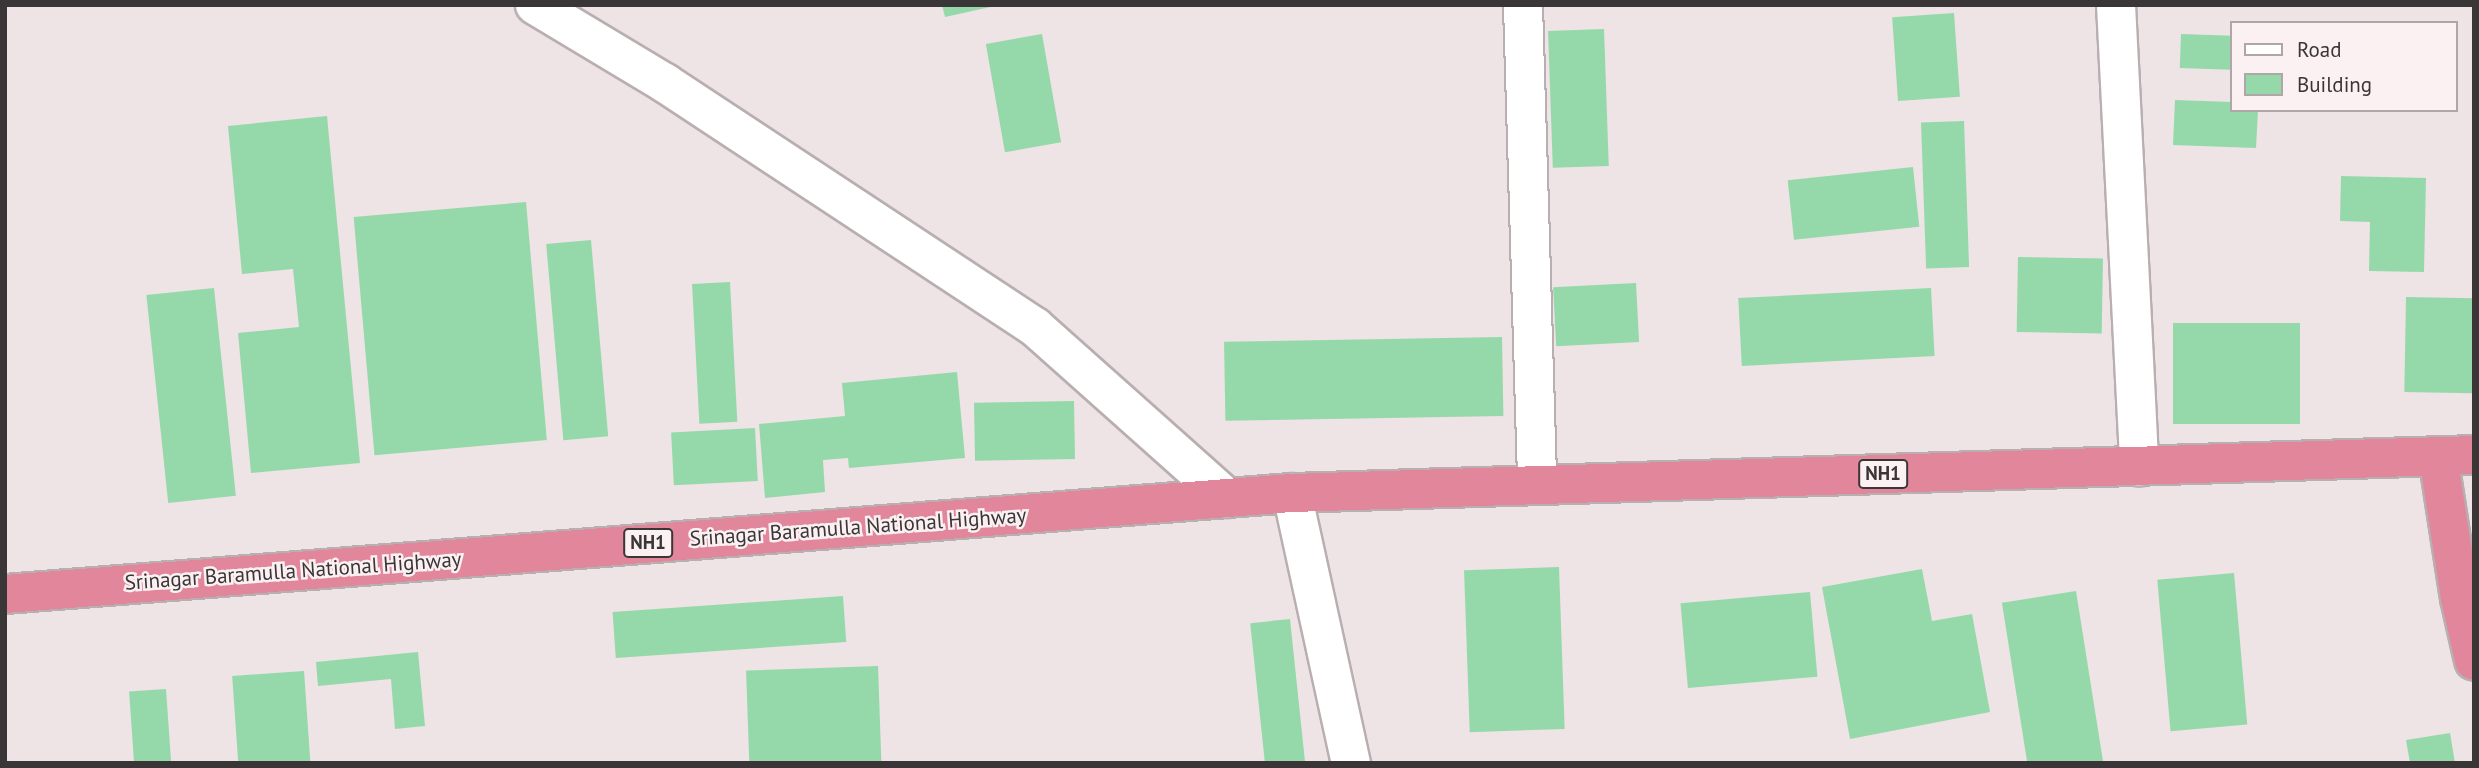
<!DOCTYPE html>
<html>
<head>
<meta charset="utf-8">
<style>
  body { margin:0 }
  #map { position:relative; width:2479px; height:768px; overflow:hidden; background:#eee3e5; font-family:"PT Sans",sans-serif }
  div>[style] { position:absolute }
  .building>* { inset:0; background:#95d9aa; transform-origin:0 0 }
  .roads { filter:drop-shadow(2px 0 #b9aeb0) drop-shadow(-2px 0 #b9aeb0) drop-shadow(0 2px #b9aeb0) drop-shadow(0 -2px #b9aeb0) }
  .minor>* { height:38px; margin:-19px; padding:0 19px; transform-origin:19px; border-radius:19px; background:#fff }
  .highway>* { height:38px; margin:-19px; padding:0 19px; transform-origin:19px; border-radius:19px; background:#e2879b }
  span { translate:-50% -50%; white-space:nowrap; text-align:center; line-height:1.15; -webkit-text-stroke:5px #fbf0f2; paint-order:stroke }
  .shield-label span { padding:2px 5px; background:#fbf0f2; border:2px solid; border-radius:5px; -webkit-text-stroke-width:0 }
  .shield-label { font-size:19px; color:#3a3637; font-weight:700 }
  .street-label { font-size:21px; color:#3a3637 }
  .frame { position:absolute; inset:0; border:7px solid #3a3637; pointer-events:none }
  .legend { position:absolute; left:2230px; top:21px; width:228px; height:91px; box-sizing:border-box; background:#fbf0f2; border:2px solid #aea6a7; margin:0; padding:9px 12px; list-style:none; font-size:21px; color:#3a3637 }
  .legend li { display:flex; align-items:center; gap:14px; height:35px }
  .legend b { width:35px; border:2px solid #aea6a7 }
</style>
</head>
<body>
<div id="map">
  <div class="building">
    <div style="clip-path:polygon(942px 5px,995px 5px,995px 6px,945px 17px)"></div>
    <div style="left:1954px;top:13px;width:84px;height:62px;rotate:86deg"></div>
    <div style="left:1604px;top:29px;width:137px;height:56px;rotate:88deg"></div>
    <div style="left:1042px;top:34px;width:110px;height:57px;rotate:80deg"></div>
    <div style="left:2181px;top:34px;width:51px;height:34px;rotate:2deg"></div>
    <div style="clip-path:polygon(2175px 100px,2232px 102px,2232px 110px,2258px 110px,2256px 148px,2173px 145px)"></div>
    <div style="clip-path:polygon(327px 116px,360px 463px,251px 473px,238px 333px,299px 327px,293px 269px,242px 274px,228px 126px)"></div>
    <div style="left:1964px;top:121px;width:146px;height:43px;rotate:88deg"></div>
    <div style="left:1913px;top:167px;width:60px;height:126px;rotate:84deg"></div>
    <div style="clip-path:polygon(2341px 176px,2426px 178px,2424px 272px,2369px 271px,2370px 222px,2340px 221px)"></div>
    <div style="left:526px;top:202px;width:239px;height:173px;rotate:85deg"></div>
    <div style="left:591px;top:240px;width:197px;height:45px;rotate:85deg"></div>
    <div style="left:2018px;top:257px;width:85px;height:75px;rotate:1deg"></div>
    <div style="left:730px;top:282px;width:140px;height:38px;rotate:87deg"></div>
    <div style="left:1636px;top:283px;width:59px;height:83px;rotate:87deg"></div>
    <div style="left:214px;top:288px;width:209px;height:68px;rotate:84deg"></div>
    <div style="left:1931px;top:288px;width:68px;height:193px;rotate:87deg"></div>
    <div style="left:2406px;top:297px;width:68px;height:95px;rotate:1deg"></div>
    <div style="left:2173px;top:323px;width:127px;height:101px"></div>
    <div style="left:1502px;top:337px;width:79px;height:278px;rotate:89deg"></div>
    <div style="clip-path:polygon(957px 372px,965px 458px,849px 468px,848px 458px,823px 460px,825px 492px,765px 498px,759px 424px,845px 416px,842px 383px)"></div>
    <div style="left:1074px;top:401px;width:58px;height:100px;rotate:89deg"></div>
    <div style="left:755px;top:428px;width:53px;height:84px;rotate:87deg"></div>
    <div style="left:1559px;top:567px;width:162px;height:95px;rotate:88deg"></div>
    <div style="clip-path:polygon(1922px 569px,1932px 621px,1972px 614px,1990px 712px,1850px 739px,1822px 587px)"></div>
    <div style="left:2234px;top:573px;width:152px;height:77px;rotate:85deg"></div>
    <div style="left:2076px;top:591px;width:174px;height:75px;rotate:81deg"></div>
    <div style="left:1810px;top:592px;width:85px;height:130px;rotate:85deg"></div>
    <div style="left:843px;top:596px;width:46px;height:231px;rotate:86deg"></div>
    <div style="left:1290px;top:619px;width:145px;height:40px;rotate:84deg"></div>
    <div style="clip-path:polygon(418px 652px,425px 726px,395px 729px,391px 679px,318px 686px,316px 662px)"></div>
    <div style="left:878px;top:666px;width:97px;height:132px;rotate:88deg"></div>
    <div style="left:304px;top:671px;width:92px;height:72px;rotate:86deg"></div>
    <div style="left:166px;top:689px;width:74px;height:37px;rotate:86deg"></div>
    <div style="clip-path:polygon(2450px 733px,2455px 763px,2410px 763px,2406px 740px)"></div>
  </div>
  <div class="roads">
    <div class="minor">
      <div style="left:535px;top:5px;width:152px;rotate:31deg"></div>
      <div style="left:665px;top:83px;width:443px;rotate:33.4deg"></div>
      <div style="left:1035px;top:327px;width:257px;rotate:41.7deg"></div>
      <div style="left:1523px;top:5px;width:480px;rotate:88.3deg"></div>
      <div style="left:2116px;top:5px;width:462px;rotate:87.1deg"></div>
      <div style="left:1292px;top:493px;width:276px;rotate:77.7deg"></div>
    </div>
    <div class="highway">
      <div style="left:2438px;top:456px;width:144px;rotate:81.2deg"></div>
      <div style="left:2460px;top:598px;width:64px;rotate:77.3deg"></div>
      <div style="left:5px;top:594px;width:1291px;rotate:-4.49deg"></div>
      <div style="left:1292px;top:493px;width:1183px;rotate:-1.84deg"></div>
    </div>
  </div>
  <div class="shield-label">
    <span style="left:1883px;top:474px">NH1</span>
    <span style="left:648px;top:543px">NH1</span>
  </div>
  <div class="street-label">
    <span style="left:858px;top:527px;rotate:-4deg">Srinagar Baramulla National Highway</span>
    <span style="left:293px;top:571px;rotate:-4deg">Srinagar Baramulla National Highway</span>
  </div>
  <div class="frame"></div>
  <ul class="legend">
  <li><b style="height:9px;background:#fff"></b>Road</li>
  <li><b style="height:19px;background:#95d9aa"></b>Building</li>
  </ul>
</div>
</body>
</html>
